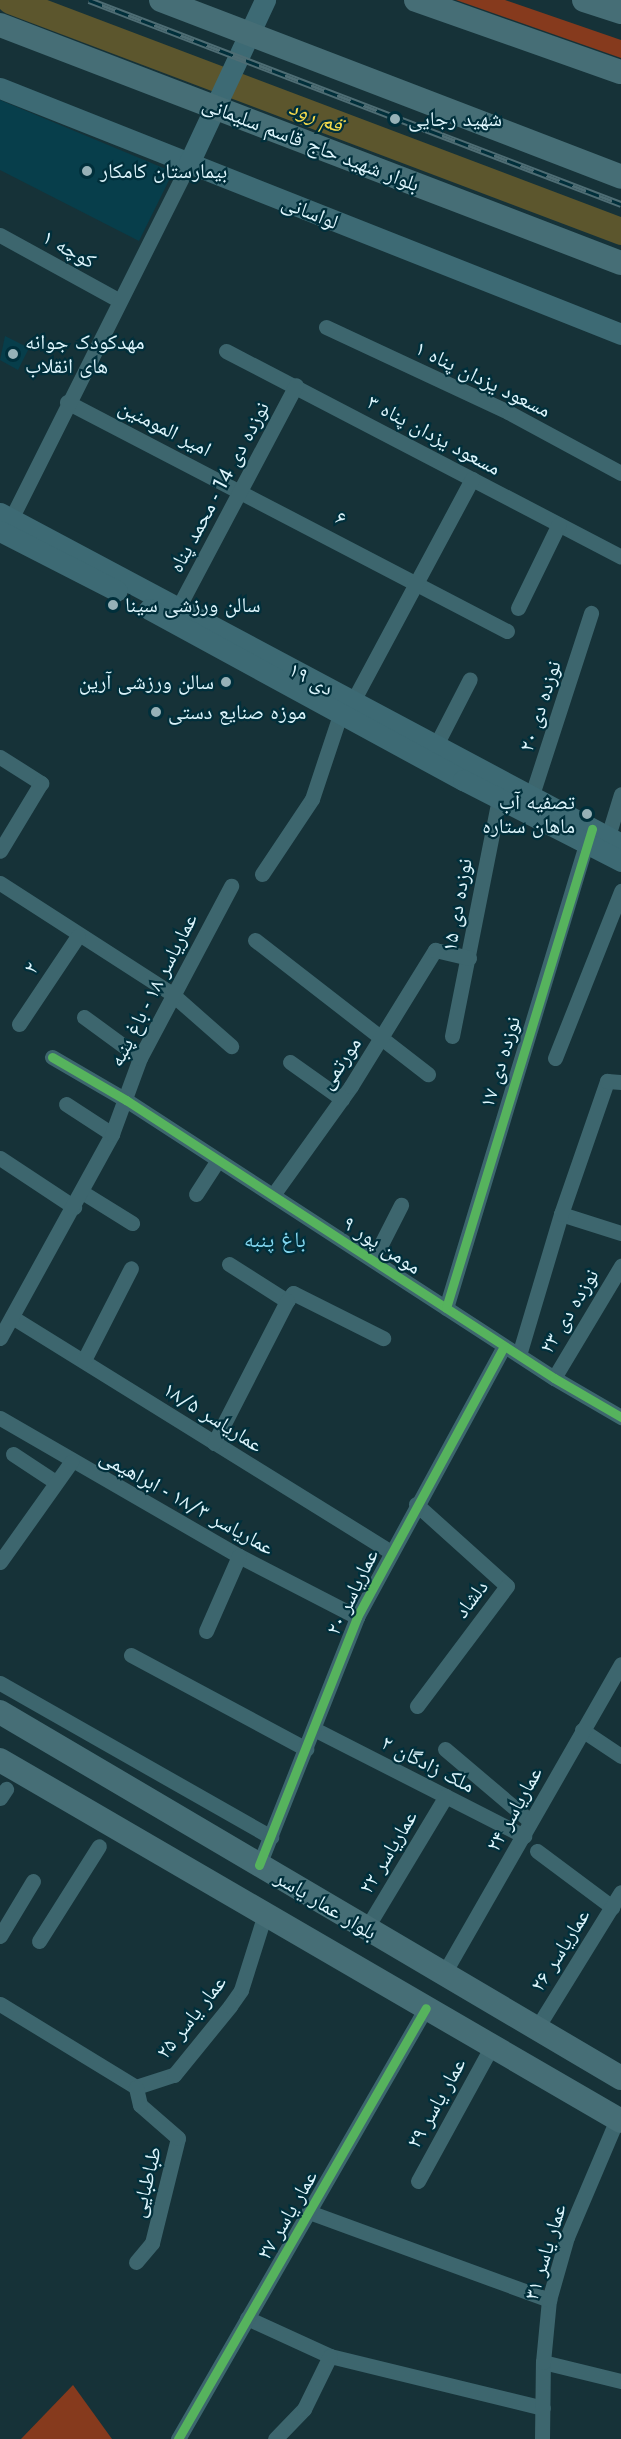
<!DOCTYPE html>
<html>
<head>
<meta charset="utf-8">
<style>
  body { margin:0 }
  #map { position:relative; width:621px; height:2439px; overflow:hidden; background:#163238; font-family:Jost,"Noto Naskh Arabic",sans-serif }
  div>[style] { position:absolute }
  .built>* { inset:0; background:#073e4b }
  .green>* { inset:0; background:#863a1d }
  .river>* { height:27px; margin:-13.5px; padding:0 13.5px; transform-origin:13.5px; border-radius:13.5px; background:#5c562d }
  .minor>* { height:15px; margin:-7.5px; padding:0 7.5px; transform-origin:7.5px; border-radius:7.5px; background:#3d666e }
  .secondary>* { height:21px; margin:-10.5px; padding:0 10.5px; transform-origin:10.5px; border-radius:10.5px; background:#3d6a74 }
  .primary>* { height:24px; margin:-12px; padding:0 12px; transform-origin:12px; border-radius:12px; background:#466e76 }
  .rail>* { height:7px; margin-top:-3.5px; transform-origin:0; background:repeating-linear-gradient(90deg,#002f3b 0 14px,#4e6d74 0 28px); box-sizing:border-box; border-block:2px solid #4e6d74 }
  .cycleway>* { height:9px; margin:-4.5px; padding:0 4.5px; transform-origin:4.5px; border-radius:4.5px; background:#56b35d }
  .dots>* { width:16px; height:16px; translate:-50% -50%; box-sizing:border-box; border:3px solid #002f3b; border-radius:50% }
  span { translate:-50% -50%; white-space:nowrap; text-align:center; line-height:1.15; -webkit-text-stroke:4.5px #002f3b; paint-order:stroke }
  .poi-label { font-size:21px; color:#ddf5fc }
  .left { translate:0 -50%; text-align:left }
  .right { translate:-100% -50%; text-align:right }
  .street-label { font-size:21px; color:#ddf5fc }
  .water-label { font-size:22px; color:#f3da4c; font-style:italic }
  .neighbourhood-label { font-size:22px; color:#83d7f0 }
</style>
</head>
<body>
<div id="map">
  <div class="built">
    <div style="clip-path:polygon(0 100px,173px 172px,139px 241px,0 170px)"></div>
    <div style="clip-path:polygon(5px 336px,29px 348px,18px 370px,0 360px)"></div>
  </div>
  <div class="green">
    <div style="clip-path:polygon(456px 0,505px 0,621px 40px,621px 58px)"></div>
    <div style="clip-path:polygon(73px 2385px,112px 2439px,21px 2439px)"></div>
  </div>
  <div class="river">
    <div style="left:10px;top:0;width:653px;rotate:20.71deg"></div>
  </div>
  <div class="minor">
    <div style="left:0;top:235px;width:135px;rotate:28.8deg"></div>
    <div style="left:326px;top:327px;width:201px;rotate:25deg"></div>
    <div style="left:508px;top:412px;width:128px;rotate:28.4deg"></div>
    <div style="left:226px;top:351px;width:445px;rotate:27.5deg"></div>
    <div style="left:67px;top:402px;width:496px;rotate:27.5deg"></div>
    <div style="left:11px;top:519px;width:398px;rotate:-63.4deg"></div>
    <div style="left:178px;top:608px;width:252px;rotate:-62.1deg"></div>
    <div style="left:518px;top:608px;width:93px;rotate:-64deg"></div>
    <div style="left:353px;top:701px;width:252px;rotate:-61.8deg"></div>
    <div style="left:435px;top:747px;width:76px;rotate:-62.8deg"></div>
    <div style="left:0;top:757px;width:49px;rotate:32.4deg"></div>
    <div style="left:41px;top:783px;width:79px;rotate:121.1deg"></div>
    <div style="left:529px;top:804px;width:201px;rotate:-72deg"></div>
    <div style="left:605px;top:846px;width:54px;rotate:-72.9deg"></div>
    <div style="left:262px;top:874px;width:90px;rotate:-56.3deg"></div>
    <div style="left:312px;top:799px;width:98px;rotate:-71.6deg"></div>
    <div style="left:0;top:883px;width:205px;rotate:32.8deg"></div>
    <div style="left:172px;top:994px;width:79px;rotate:41.4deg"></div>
    <div style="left:255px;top:940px;width:219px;rotate:37.8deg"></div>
    <div style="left:84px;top:1017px;width:69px;rotate:36.2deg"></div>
    <div style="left:19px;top:1024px;width:106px;rotate:-56.2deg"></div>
    <div style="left:452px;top:1036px;width:252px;rotate:-78.8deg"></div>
    <div style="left:52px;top:1057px;width:86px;rotate:30.2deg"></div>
    <div style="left:126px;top:1100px;width:510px;rotate:33.01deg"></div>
    <div style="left:554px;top:1378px;width:78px;rotate:30.2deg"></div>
    <div style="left:555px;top:1058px;width:180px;rotate:-68.4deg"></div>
    <div style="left:290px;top:1062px;width:64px;rotate:35.4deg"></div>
    <div style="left:66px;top:1104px;width:55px;rotate:33.1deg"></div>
    <div style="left:0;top:1158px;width:89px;rotate:33.5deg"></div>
    <div style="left:82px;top:1192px;width:59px;rotate:31.8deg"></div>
    <div style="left:196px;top:1194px;width:40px;rotate:-57.1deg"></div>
    <div style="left:273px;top:1195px;width:134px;rotate:-54.4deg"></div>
    <div style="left:351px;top:1086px;width:160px;rotate:-58.3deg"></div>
    <div style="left:435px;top:950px;width:35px;rotate:13deg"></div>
    <div style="left:561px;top:1214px;width:63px;rotate:17.6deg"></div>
    <div style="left:373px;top:1260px;width:62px;rotate:-63deg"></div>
    <div style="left:229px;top:1264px;width:69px;rotate:32.5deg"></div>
    <div style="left:287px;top:1301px;width:10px;rotate:-53deg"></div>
    <div style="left:293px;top:1293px;width:101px;rotate:26.6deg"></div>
    <div style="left:446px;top:1308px;width:495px;rotate:-73.2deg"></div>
    <div style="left:12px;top:1317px;width:446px;rotate:31.8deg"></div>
    <div style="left:0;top:1338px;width:233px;rotate:-61.2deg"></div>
    <div style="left:112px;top:1134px;width:81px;rotate:-69.8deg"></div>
    <div style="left:140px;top:1058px;width:195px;rotate:-62.1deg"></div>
    <div style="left:519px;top:1355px;width:147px;rotate:-73.4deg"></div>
    <div style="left:561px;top:1214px;width:141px;rotate:-70.9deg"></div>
    <div style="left:607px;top:1081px;width:14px;rotate:4deg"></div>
    <div style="left:84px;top:1360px;width:103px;rotate:-62.9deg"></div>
    <div style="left:554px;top:1378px;width:131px;rotate:-59.1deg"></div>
    <div style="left:0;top:1418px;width:276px;rotate:30deg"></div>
    <div style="left:239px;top:1556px;width:133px;rotate:27.3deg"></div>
    <div style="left:214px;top:1443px;width:160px;rotate:-62.8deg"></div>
    <div style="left:13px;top:1454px;width:49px;rotate:33.4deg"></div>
    <div style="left:416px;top:1504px;width:122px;rotate:42deg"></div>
    <div style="left:507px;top:1586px;width:150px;rotate:126.9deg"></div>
    <div style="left:0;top:1562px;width:123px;rotate:-54.6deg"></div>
    <div style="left:206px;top:1631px;width:82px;rotate:-66.3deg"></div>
    <div style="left:131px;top:1655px;width:199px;rotate:28.2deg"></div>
    <div style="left:0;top:1683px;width:312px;rotate:29.6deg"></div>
    <div style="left:314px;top:1729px;width:236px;rotate:27deg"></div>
    <div style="left:582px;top:1730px;width:47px;rotate:33.7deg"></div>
    <div style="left:445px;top:1749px;width:111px;rotate:40.3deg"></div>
    <div style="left:0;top:1798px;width:11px;rotate:-56deg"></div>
    <div style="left:537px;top:1851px;width:94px;rotate:36.7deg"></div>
    <div style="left:259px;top:1865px;width:267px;rotate:-68.4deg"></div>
    <div style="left:357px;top:1617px;width:308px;rotate:-61.5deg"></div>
    <div style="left:366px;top:1929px;width:155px;rotate:-59deg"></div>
    <div style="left:0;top:1936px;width:64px;rotate:-59deg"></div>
    <div style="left:39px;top:1941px;width:112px;rotate:-57.7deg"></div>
    <div style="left:443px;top:1975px;width:358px;rotate:-60.2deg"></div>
    <div style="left:0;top:2004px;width:159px;rotate:31.4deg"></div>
    <div style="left:535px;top:2031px;width:163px;rotate:-58.3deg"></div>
    <div style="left:136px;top:2087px;width:40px;rotate:-18deg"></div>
    <div style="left:174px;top:2075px;width:89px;rotate:-50.9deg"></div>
    <div style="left:230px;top:2006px;width:19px;rotate:-55deg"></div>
    <div style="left:241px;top:1990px;width:80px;rotate:-72.5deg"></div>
    <div style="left:418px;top:2181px;width:154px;rotate:-61.3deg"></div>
    <div style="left:309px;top:2212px;width:256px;rotate:20.1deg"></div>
    <div style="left:136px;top:2262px;width:25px;rotate:-50deg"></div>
    <div style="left:152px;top:2243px;width:108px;rotate:-76.1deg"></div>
    <div style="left:178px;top:2138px;width:50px;rotate:-139deg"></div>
    <div style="left:140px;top:2105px;width:18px;rotate:-103deg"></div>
    <div style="left:247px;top:2318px;width:91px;rotate:24.6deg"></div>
    <div style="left:330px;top:2356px;width:219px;rotate:13.7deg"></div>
    <div style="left:543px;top:2362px;width:80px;rotate:13.7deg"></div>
    <div style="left:178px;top:2439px;width:497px;rotate:-60.1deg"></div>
    <div style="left:275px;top:2439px;width:42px;rotate:-46deg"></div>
    <div style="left:304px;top:2409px;width:59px;rotate:-63.9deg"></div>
    <div style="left:542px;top:2439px;width:77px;rotate:-89.3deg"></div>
    <div style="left:543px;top:2362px;width:62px;rotate:-84.5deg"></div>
    <div style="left:549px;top:2300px;width:66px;rotate:-74.1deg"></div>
    <div style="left:567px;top:2237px;width:128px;rotate:-67deg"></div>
  </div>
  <div class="secondary">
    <div style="left:0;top:88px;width:668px;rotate:21.61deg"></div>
    <div style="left:189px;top:163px;width:180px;rotate:-65deg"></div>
    <div style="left:0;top:513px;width:704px;rotate:28.06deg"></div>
    <div style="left:0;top:531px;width:131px;rotate:27.1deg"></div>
    <div style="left:149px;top:609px;width:358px;rotate:28.6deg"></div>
    <div style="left:463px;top:780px;width:178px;rotate:27.1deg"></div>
  </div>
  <div class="primary">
    <div style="left:161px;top:0;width:493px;rotate:21deg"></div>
    <div style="left:416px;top:0;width:217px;rotate:19.4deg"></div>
    <div style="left:584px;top:0;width:39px;rotate:18deg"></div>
    <div style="left:0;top:25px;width:665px;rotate:20.97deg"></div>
    <div style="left:0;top:1712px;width:721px;rotate:30.51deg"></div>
    <div style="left:0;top:1760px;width:718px;rotate:30.17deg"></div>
  </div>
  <div class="rail">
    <div style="left:89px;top:0;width:570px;rotate:20.98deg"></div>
  </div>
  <div class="cycleway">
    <div style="left:52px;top:1057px;width:86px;rotate:30.2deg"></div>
    <div style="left:126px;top:1100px;width:510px;rotate:33.01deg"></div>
    <div style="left:554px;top:1378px;width:78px;rotate:30.2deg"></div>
    <div style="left:446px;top:1308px;width:501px;rotate:-73.05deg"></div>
    <div style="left:259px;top:1865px;width:267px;rotate:-68.4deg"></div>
    <div style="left:357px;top:1617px;width:308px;rotate:-61.5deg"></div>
    <div style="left:178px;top:2439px;width:497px;rotate:-60.1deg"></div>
  </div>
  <div class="dots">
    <div style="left:395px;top:119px;background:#97b1b7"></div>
    <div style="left:87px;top:171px;background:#97b1b7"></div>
    <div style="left:13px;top:354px;background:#97b1b7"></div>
    <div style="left:113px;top:605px;background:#97b1b7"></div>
    <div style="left:226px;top:682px;background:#97b1b7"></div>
    <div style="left:156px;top:712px;background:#97b1b7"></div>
    <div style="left:587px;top:814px;background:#97b1b7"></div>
  </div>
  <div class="poi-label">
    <span class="left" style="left:408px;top:119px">شهید رجایی</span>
    <span class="left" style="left:100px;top:171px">بیمارستان کامکار</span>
    <span class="left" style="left:25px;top:354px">مهدکودک جوانه<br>های انقلاب</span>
    <span class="left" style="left:125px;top:605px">سالن ورزشی سینا</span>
    <span class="right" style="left:214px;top:682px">سالن ورزشی آرین</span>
    <span class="left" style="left:168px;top:712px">موزه صنایع دستی</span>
    <span class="right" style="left:575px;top:814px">تصفیه آب<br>ماهان ستاره</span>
  </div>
  <div class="street-label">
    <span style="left:311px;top:144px;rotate:21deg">بلوار شهید حاج قاسم سلیمانی</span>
    <span style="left:310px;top:212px;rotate:22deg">لواسانی</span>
    <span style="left:69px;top:249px;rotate:29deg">کوچه ۱</span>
    <span style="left:483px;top:379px;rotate:26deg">۱ مسعود یزدان پناه</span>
    <span style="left:165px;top:428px;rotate:27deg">امیر المومنین</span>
    <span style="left:434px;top:435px;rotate:28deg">۳ مسعود یزدان پناه</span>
    <span style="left:219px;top:487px;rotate:-62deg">نوزده دی 14 - محمد پناه</span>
    <span style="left:341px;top:518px;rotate:27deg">۶</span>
    <span style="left:311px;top:679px;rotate:28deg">۱۹ دی</span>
    <span style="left:540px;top:706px;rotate:-72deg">نوزده دی ۲۰</span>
    <span style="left:457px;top:905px;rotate:-80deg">نوزده دی ۱۵</span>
    <span style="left:31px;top:968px;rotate:-57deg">۲</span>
    <span style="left:153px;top:990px;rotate:-63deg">عماریاسر ۱۸ - باغ پنبه</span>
    <span style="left:500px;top:1062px;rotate:-73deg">نوزده دی ۱۷</span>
    <span style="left:340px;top:1063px;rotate:-56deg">مورتمی</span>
    <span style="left:382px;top:1245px;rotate:33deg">مومن پور ۹</span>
    <span style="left:569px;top:1311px;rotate:-59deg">نوزده دی ۲۳</span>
    <span style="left:213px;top:1417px;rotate:32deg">عماریاسر ۱۸/۵</span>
    <span style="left:187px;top:1502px;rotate:29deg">عماریاسر ۱۸/۳ - ابراهیمی</span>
    <span style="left:352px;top:1592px;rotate:-64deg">عماریاسر ۲۰</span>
    <span style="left:471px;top:1599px;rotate:-53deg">دلشاد</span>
    <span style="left:428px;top:1764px;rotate:27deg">۲ ملک زادگان</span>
    <span style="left:514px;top:1809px;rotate:-61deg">عماریاسر ۲۴</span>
    <span style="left:388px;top:1852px;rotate:-59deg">عماریاسر ۲۲</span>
    <span style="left:326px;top:1905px;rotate:31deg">بلوار عمار یاسر</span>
    <span style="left:560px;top:1950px;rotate:-58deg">عماریاسر ۲۶</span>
    <span style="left:191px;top:2017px;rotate:-52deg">عمار یاسر ۲۵</span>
    <span style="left:436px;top:2103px;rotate:-61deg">عمار یاسر ۲۹</span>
    <span style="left:146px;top:2182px;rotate:-76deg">طباطبایی</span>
    <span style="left:287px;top:2215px;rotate:-60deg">عمار یاسر ۲۷</span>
    <span style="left:545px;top:2252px;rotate:-73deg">عمار یاسر ۳۱</span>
  </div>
  <div class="water-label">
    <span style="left:316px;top:116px;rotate:21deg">قم رود</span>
  </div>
  <div class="neighbourhood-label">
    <span style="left:275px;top:1240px">باغ پنبه</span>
  </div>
</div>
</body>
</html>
